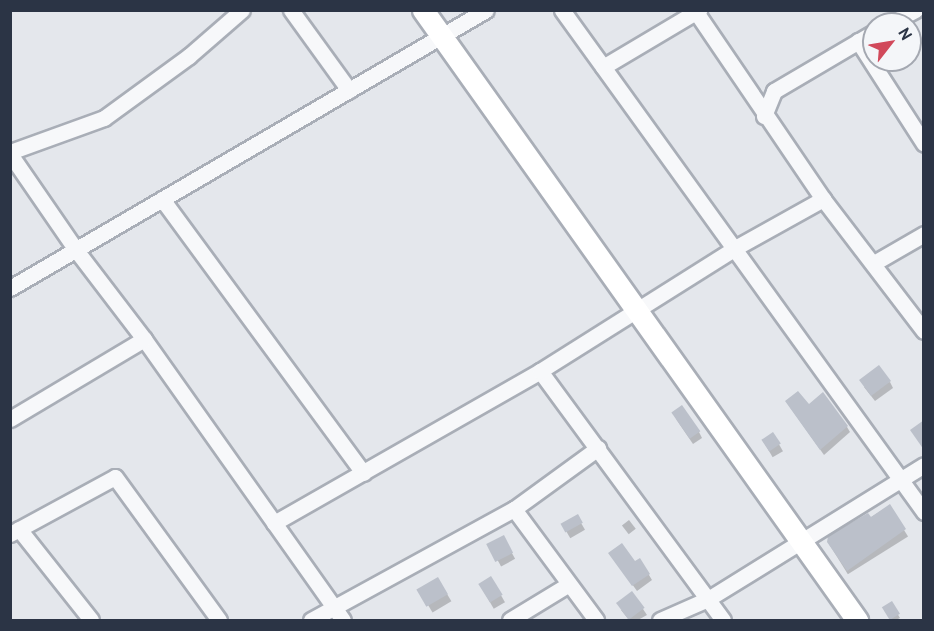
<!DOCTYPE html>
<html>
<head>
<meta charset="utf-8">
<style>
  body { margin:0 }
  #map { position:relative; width:934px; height:631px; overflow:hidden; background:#e4e7ec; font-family:"PT Sans",sans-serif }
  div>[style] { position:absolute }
  .shadow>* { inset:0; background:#0003; transform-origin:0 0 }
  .building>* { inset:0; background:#bbc0ca; transform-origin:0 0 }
  .roads { filter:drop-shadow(2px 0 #a9aeb7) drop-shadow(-2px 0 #a9aeb7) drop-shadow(0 2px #a9aeb7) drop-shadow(0 -2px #a9aeb7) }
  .street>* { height:15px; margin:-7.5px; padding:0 7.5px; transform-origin:7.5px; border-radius:7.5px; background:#f7f8fa }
  .secondary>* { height:21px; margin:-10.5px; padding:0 10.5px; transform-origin:10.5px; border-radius:10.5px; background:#fff }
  span { translate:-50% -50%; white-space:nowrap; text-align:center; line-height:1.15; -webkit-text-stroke:4.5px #f4f6f9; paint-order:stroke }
  .frame { position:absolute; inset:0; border:12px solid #2b3445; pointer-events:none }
  .north { position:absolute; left:862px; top:12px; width:60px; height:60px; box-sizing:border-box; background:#f4f6f9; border:2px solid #a4a8b1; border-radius:50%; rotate:59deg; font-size:16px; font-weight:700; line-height:24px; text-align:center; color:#2b3445 }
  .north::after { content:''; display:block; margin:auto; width:21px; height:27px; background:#d1495b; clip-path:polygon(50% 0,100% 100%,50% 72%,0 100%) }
</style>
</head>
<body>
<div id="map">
  <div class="shadow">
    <div style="clip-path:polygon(890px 382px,893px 388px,875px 401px,864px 387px)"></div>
    <div style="clip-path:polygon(808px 406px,847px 427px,850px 432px,824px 455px,790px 407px)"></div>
    <div style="clip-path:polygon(676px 419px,699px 432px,702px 438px,693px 444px)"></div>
    <div style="left:773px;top:434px;width:20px;height:12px;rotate:60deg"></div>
    <div style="left:889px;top:506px;width:36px;height:71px;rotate:58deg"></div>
    <div style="left:577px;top:516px;width:16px;height:17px;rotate:60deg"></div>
    <div style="left:629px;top:520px;width:11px;height:9px;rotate:52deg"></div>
    <div style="left:503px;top:537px;width:25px;height:16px;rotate:61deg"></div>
    <div style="clip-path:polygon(614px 559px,635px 563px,640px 560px,652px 580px,637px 591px)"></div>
    <div style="left:491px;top:578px;width:28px;height:13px;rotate:60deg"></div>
    <div style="left:438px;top:579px;width:26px;height:22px;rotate:59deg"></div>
    <div style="clip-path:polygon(891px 603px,900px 618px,896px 620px,892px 620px,884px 608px)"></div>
    <div style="clip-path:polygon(643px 609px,647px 615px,638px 620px,629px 620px,621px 610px)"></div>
  </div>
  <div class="building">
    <div style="left:879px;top:365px;width:20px;height:25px;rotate:53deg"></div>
    <div style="clip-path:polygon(798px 391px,809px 404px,823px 392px,848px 426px,820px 450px,785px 401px)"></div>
    <div style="left:682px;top:405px;width:32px;height:13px;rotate:55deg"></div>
    <div style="clip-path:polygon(924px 420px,924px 450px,910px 430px)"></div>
    <div style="left:773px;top:432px;width:14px;height:14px;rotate:56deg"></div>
    <div style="clip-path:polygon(890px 504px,906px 529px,847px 571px,827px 542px,828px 536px,868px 513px,871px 517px)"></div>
    <div style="left:578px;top:514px;width:10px;height:20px;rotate:61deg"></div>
    <div style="left:504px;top:535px;width:20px;height:20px;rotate:63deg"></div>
    <div style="clip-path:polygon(622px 543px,635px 561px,640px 558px,650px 574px,632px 586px,608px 553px)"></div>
    <div style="left:491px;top:576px;width:22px;height:15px;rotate:58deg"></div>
    <div style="left:438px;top:577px;width:20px;height:25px;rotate:60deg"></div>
    <div style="left:632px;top:591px;width:21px;height:20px;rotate:53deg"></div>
    <div style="left:892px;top:601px;width:15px;height:12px;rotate:58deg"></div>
  </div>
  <div class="roads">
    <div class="street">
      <div style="left:291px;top:10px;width:99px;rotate:54.1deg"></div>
      <div style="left:562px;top:10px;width:619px;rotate:54.2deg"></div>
      <div style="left:696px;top:12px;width:226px;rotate:55.8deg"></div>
      <div style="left:823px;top:199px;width:166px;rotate:52.6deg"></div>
      <div style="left:889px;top:24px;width:30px;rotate:-28deg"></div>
      <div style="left:858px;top:41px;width:122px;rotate:57.3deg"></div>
      <div style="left:603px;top:67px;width:112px;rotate:-30.7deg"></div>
      <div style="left:764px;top:116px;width:27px;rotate:-68deg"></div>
      <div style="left:774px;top:91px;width:116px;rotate:-30.5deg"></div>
      <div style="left:10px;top:152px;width:100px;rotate:-19.9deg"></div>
      <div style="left:104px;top:118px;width:105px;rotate:-36.1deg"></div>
      <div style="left:189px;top:56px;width:70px;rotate:-41deg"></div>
      <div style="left:10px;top:154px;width:116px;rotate:55.5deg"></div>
      <div style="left:76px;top:250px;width:112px;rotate:52.6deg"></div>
      <div style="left:144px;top:339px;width:344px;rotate:54.7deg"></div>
      <div style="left:162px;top:199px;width:340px;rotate:53.7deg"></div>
      <div style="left:874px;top:263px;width:58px;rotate:-30.1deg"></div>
      <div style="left:10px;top:288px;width:551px;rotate:-30.29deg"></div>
      <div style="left:540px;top:371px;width:309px;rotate:53.7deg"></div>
      <div style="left:10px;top:419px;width:156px;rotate:-30.8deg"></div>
      <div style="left:514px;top:509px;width:138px;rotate:53.5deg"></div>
      <div style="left:274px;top:523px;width:306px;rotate:-29.7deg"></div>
      <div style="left:540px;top:371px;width:231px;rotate:-32.2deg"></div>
      <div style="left:735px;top:248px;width:101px;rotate:-29.1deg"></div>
      <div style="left:19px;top:529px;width:116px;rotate:51.6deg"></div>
      <div style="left:10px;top:534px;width:119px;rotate:-28.5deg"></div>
      <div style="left:115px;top:477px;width:177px;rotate:54deg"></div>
      <div style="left:311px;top:620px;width:231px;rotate:-28.7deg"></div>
      <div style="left:514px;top:509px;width:104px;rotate:-36deg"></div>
      <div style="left:510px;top:620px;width:69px;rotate:-31.4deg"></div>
      <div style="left:660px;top:620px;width:52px;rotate:-23.6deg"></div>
      <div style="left:708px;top:599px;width:254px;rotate:-31.8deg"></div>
    </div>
    <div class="secondary">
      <div style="left:423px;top:10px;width:749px;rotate:54.57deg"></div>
    </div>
  </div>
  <div class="frame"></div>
  <div class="north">N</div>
</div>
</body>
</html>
